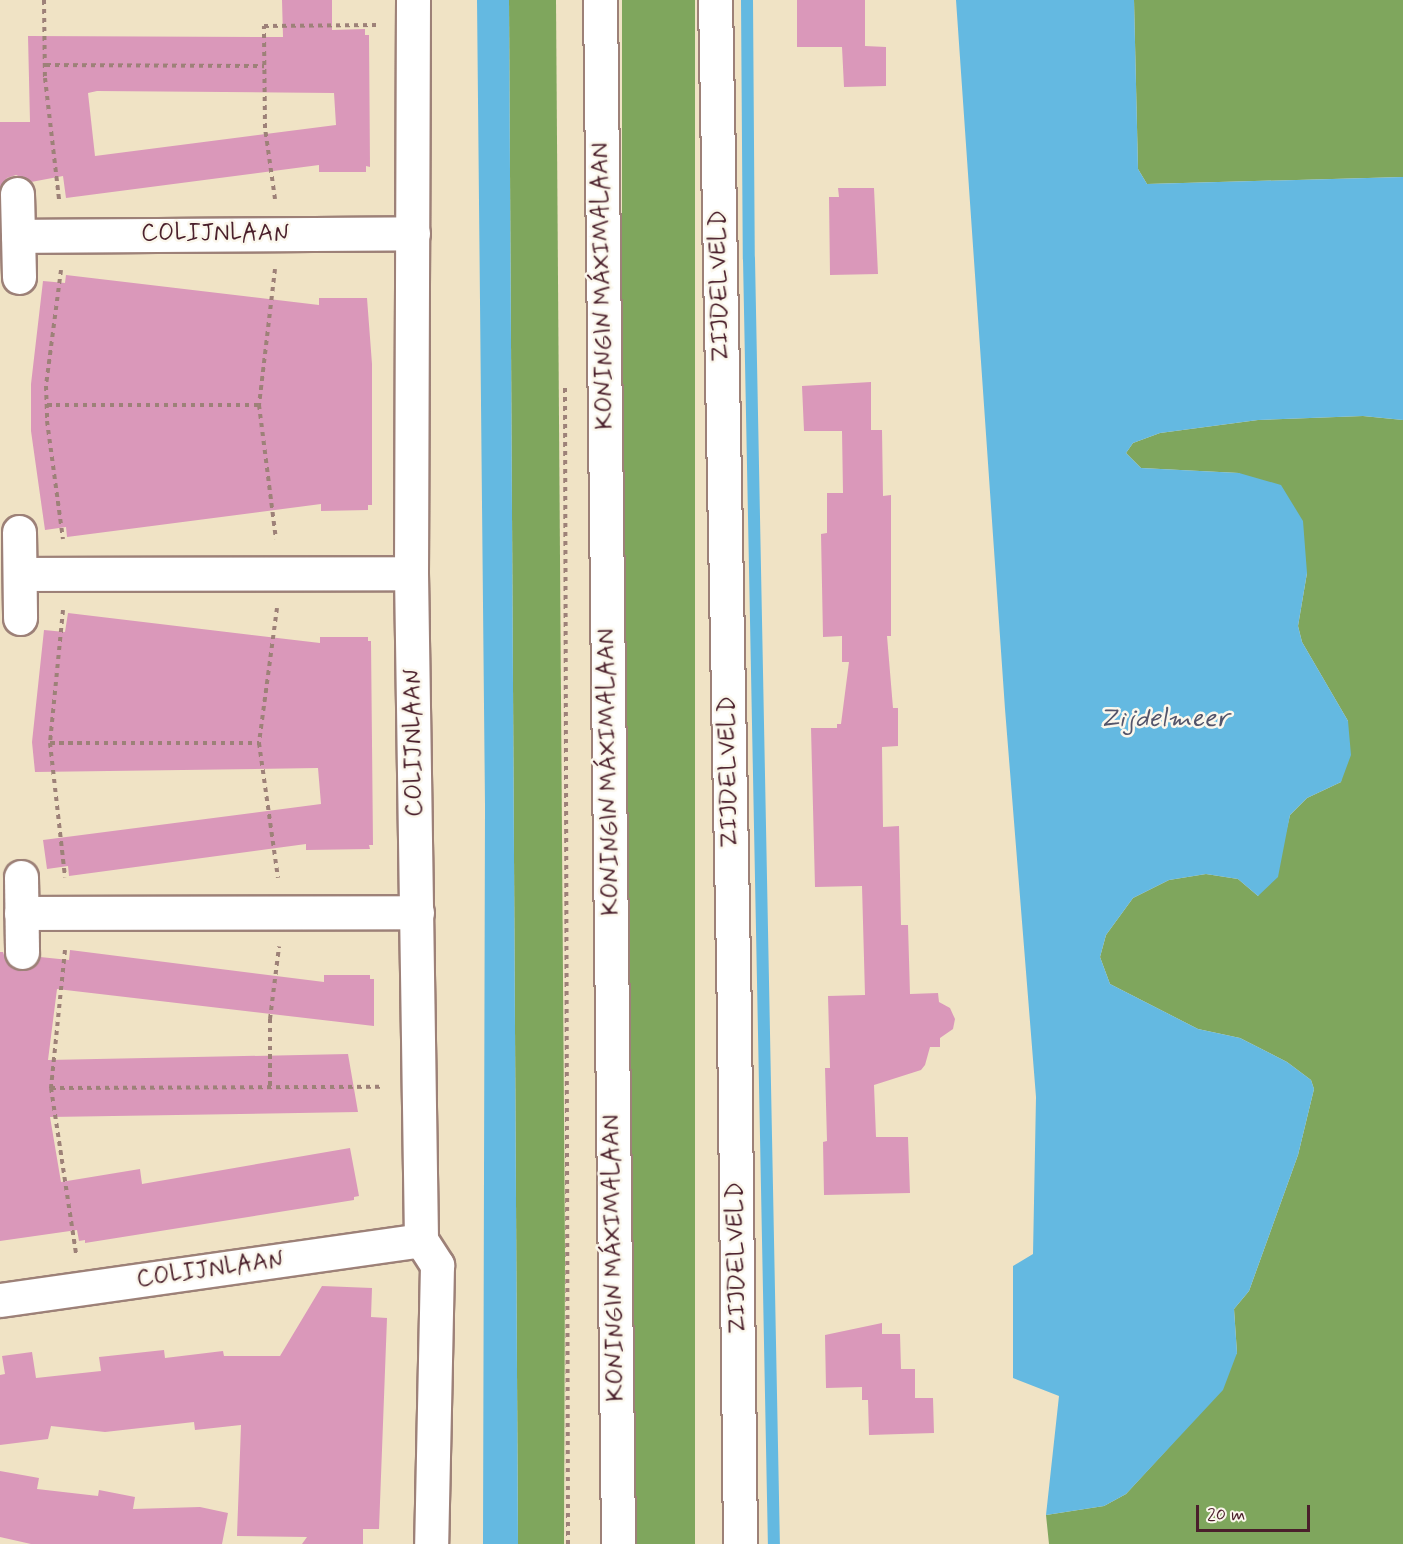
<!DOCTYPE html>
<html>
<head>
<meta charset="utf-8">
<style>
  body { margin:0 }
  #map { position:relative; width:1403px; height:1544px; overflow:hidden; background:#f0e3c5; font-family:Mynerve,sans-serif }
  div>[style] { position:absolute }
  .forest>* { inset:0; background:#7fa65d; transform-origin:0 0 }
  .water>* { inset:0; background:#64b9e1 }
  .stream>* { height:12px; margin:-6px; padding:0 6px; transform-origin:6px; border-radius:6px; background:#64b9e1 }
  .building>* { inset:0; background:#da98ba }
  .path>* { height:4px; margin-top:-2px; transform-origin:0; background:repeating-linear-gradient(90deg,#9d8178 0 4.5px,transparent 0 9px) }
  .roads { filter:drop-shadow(2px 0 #9d8178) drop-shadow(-2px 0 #9d8178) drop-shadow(0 2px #9d8178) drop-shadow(0 -2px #9d8178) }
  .minor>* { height:33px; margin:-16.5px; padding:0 16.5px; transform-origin:16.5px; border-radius:16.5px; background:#fff }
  span { translate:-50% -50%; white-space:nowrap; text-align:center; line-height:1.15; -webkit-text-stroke:5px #fbf7ec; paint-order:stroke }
  .street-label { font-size:24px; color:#4a1f2b }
  .water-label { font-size:26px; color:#53556b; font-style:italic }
  .scale { position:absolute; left:1196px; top:1505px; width:114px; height:27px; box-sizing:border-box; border:3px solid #4a1f2b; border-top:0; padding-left:8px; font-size:18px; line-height:21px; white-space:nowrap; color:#4a1f2b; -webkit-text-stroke:4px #fbf7ec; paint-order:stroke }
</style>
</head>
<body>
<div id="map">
  <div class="forest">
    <div style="clip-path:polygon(509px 0,556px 0,565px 1256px,564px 1544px,518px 1544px)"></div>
    <div style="left:622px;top:0;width:73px;height:1544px"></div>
    <div style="clip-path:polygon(1134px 0,1403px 0,1403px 177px,1147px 184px,1138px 169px)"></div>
    <div style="clip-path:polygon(1363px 416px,1403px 420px,1403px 1544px,1049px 1544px,1046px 1515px,1104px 1506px,1126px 1494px,1172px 1444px,1237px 1353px,1234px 1309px,1249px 1291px,1298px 1155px,1314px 1089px,1311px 1080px,1287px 1062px,1240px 1038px,1198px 1029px,1110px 984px,1100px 957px,1106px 935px,1133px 898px,1169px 880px,1206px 874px,1238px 879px,1258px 896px,1283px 845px,1290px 815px,1307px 798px,1341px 782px,1348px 721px,1302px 642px,1298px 626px,1307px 573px,1239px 473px,1141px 468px,1126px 453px,1133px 443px,1160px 433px,1258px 420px)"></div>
  </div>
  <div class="water">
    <div style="clip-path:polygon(477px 0,509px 0,518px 1544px,483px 1544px,485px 806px)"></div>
    <div style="clip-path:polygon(956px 0,1134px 0,1138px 169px,1147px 184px,1403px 177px,1403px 420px,1363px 416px,1258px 420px,1160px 433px,1133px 443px,1126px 453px,1141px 468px,1239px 473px,1281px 485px,1303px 521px,1307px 573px,1298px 626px,1302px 642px,1348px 721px,1351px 755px,1341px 782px,1307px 798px,1290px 815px,1278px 877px,1258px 896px,1238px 879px,1206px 874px,1169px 880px,1133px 898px,1106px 935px,1100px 957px,1110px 984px,1198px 1029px,1240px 1038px,1287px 1062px,1311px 1080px,1314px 1089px,1298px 1155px,1249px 1291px,1234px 1309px,1237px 1353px,1223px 1390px,1126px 1494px,1104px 1506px,1046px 1515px,1059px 1396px,1013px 1378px,1013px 1266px,1033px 1254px,1036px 1097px,1005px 709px)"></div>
  </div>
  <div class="stream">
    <div style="left:747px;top:0;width:259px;rotate:89.6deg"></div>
    <div style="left:749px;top:259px;width:1285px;rotate:88.89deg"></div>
  </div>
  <div class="building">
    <div style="clip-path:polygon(evenodd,282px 0,332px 0,332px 30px,365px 29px,365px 35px,369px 35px,370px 167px,366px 166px,366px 172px,319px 172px,319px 165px,66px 198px,63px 176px,31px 182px,16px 175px,7px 178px,0 187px,0 122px,30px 122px,28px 36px,283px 37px,282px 0,97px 91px,334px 93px,336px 125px,95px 156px,88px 93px,97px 91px)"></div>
    <div style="clip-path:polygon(797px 0,865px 0,865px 46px,886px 47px,886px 86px,844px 87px,842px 47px,797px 47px)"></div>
    <div style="clip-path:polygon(838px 188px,874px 188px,878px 274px,830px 275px,829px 197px,839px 197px)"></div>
    <div style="clip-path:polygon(66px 275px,319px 305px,319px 298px,367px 298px,372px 364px,372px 505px,368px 505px,368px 510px,321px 511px,321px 504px,67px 537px,66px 527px,45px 530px,31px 431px,31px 384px,43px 281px,65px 283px)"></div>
    <div style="clip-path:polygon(871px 382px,871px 430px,882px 430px,883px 496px,891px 495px,891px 636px,887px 636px,893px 708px,898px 708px,898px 746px,882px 747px,883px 827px,899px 826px,901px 925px,908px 925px,910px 994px,938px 993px,939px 1002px,950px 1008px,955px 1019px,953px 1029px,940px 1038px,940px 1047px,930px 1047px,925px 1065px,921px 1070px,874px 1085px,876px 1137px,908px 1137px,910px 1193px,824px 1195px,823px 1142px,827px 1141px,825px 1068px,830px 1068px,828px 996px,865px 995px,862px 886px,815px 887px,811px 728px,837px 728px,837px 724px,841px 724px,849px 662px,842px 662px,842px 636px,823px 637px,821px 534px,827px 533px,827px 493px,843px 493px,842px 431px,804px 431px,802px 386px)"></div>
    <div style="clip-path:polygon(68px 613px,320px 643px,320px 637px,368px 637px,368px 641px,371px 641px,373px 845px,369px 845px,370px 849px,306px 850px,306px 844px,69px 876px,68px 866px,47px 869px,43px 840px,321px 804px,318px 768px,35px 772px,32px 742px,44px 630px,65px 632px)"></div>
    <div style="clip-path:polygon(70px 950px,324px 982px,324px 975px,370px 975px,370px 979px,374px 979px,374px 1026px,57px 989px,48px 1060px,348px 1054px,358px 1112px,50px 1117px,61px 1182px,140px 1169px,142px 1184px,350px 1148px,359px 1196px,354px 1197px,354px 1200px,85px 1243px,85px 1240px,79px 1241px,77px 1230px,0 1241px,0 952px,3px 952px,6px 961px,12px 968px,23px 971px,32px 968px,40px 957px,69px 960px)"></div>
    <div style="clip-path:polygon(322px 1286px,372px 1288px,371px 1317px,387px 1318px,379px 1529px,363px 1529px,363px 1544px,302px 1544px,307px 1537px,237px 1536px,241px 1425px,195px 1430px,194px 1422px,105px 1432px,51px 1426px,48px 1439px,0 1445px,0 1375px,5px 1374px,2px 1356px,32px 1352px,36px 1378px,101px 1371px,99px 1357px,164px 1350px,165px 1358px,223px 1351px,224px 1356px,280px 1356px)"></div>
    <div style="clip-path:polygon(882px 1323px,882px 1334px,900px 1334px,901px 1369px,915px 1369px,915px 1398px,933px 1398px,934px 1433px,869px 1435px,868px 1400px,862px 1400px,862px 1387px,826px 1388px,825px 1335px)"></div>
    <div style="clip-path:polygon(0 1471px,39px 1478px,37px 1489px,98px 1496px,99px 1490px,135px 1497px,133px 1509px,200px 1507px,228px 1513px,222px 1544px,31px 1544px,0 1537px)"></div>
  </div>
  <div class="path">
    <div style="left:44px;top:0;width:78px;rotate:89.3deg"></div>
    <div style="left:45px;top:78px;width:122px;rotate:83.4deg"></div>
    <div style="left:46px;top:65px;width:218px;rotate:0.3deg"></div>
    <div style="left:275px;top:199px;width:72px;rotate:-98deg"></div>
    <div style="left:265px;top:128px;width:102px;rotate:-90.6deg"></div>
    <div style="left:264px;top:26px;width:112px;rotate:-0.5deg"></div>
    <div style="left:275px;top:269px;width:137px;rotate:96.7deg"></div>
    <div style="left:259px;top:405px;width:135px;rotate:82.8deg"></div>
    <div style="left:61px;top:270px;width:117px;rotate:97.4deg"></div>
    <div style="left:46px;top:386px;width:35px;rotate:88deg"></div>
    <div style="left:47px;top:421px;width:119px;rotate:82.3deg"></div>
    <div style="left:565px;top:388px;width:1156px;rotate:89.85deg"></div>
    <div style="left:47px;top:405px;width:212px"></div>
    <div style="left:277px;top:608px;width:136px;rotate:97.6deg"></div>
    <div style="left:259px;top:743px;width:136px;rotate:82deg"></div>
    <div style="left:63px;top:610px;width:134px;rotate:95.6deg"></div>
    <div style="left:50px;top:743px;width:135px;rotate:83.6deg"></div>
    <div style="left:50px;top:743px;width:209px"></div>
    <div style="left:65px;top:950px;width:139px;rotate:95.8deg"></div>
    <div style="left:51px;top:1088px;width:168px;rotate:81.4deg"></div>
    <div style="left:270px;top:1086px;width:67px;rotate:-90deg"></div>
    <div style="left:270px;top:1019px;width:73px;rotate:-82.9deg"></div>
    <div style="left:51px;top:1088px;width:331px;rotate:-0.2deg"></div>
  </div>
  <div class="roads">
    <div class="minor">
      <div style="left:413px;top:0;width:573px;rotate:90.2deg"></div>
      <div style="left:411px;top:573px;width:667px;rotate:89.14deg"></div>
      <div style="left:421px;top:1240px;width:30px;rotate:57deg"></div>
      <div style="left:437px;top:1265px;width:279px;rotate:91.2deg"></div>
      <div style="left:600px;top:0;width:1544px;rotate:89.33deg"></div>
      <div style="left:715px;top:0;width:1021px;rotate:88.93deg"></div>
      <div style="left:734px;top:1021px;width:523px;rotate:89.34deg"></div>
      <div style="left:17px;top:194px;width:83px;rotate:88.6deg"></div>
      <div style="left:18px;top:236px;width:395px;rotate:-0.4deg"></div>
      <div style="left:19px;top:532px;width:86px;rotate:89.3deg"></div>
      <div style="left:20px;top:574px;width:391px;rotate:-0.1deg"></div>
      <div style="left:21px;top:877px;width:75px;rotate:89.2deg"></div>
      <div style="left:21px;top:913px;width:396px;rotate:-0.1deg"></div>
      <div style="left:0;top:1300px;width:425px;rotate:-8.1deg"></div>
    </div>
  </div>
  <div class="street-label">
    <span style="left:215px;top:234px">COLIJNLAAN</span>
    <span style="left:603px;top:286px;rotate:-91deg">KONINGIN MÁXIMALAAN</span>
    <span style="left:720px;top:286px;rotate:-91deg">ZIJDELVELD</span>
    <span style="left:414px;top:743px;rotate:-91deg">COLIJNLAAN</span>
    <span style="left:609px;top:772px;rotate:-91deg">KONINGIN MÁXIMALAAN</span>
    <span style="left:729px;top:772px;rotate:-91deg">ZIJDELVELD</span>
    <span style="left:614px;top:1258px;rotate:-91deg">KONINGIN MÁXIMALAAN</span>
    <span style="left:737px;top:1258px;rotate:-91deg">ZIJDELVELD</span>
    <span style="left:210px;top:1270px;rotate:-8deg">COLIJNLAAN</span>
  </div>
  <div class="water-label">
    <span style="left:1164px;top:720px">Zijdelmeer</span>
  </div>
  <div class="scale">20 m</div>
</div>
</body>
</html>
